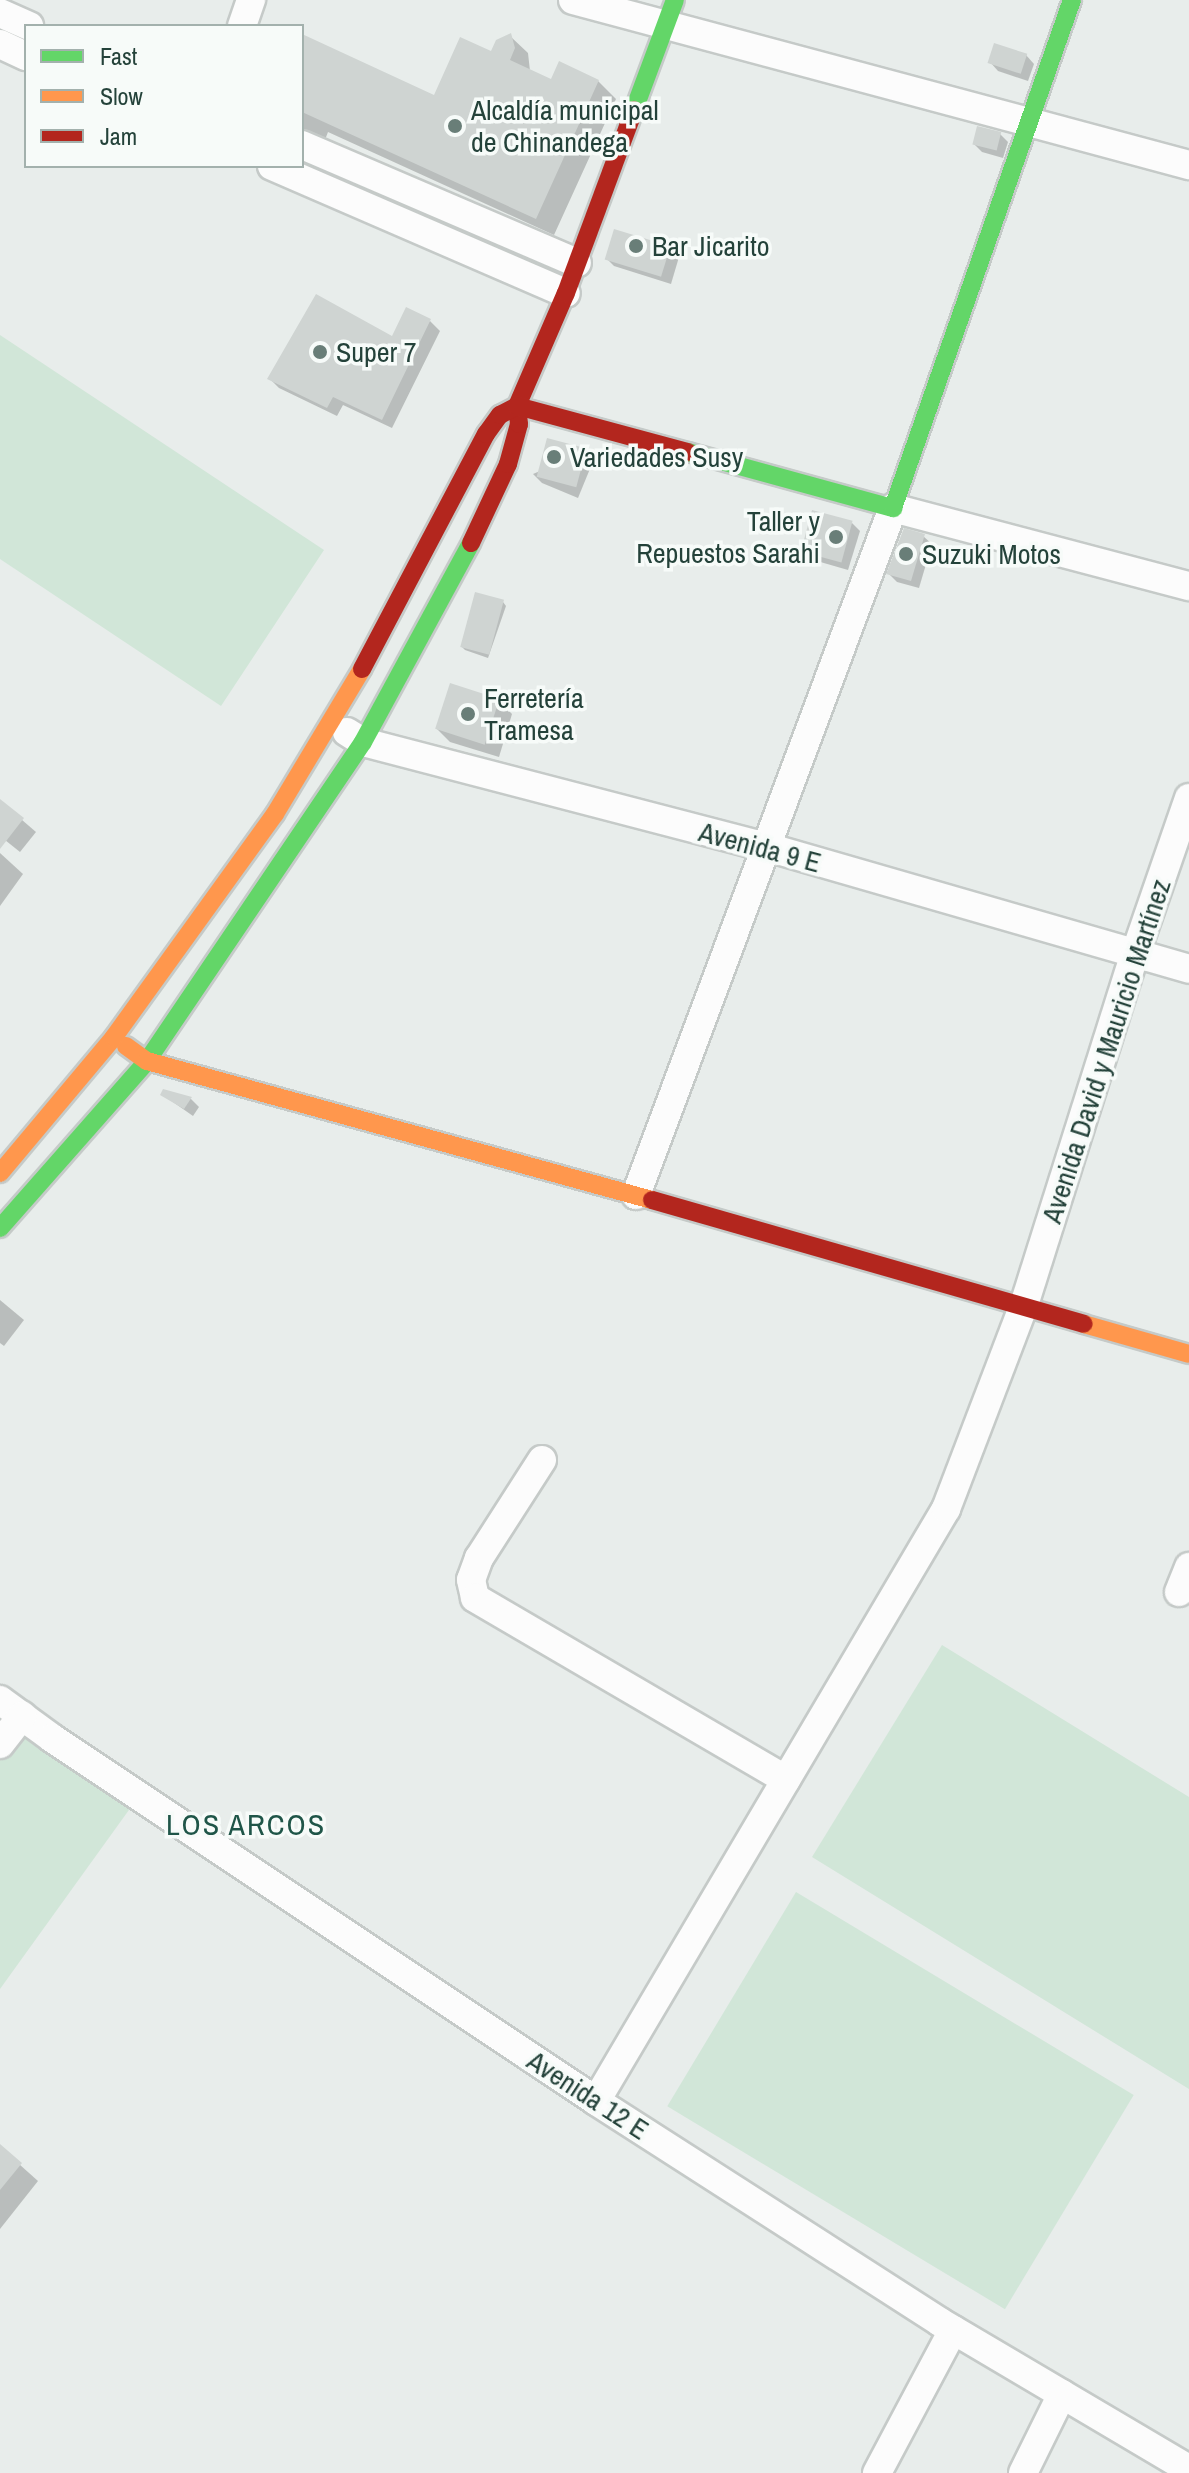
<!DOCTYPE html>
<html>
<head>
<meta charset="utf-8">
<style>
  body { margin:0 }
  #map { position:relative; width:1189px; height:2473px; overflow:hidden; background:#e8edeb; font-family:"Archivo Narrow",sans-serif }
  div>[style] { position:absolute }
  .green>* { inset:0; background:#d1e6d8; transform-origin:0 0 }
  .shadow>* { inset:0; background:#0003 }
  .building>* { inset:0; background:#cfd4d2; transform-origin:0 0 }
  .roads { filter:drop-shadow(2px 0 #c5cac8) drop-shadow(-2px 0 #c5cac8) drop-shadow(0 2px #c5cac8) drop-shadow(0 -2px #c5cac8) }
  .street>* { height:28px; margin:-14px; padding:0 14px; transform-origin:14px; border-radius:14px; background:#fcfcfc }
  .fast>* { height:18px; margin:-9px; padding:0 9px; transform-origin:9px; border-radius:9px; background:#63d668 }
  .slow>* { height:18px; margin:-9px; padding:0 9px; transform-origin:9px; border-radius:9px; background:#ff974d }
  .jam>* { height:18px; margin:-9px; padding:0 9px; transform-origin:9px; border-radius:9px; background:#b3261e }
  .dots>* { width:22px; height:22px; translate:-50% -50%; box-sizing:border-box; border:4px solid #f7fbf9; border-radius:50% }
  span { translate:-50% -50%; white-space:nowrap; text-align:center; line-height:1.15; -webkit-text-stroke:7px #f7fbf9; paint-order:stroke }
  .poi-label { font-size:28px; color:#24423a }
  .left { translate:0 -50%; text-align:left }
  .right { translate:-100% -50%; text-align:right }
  .street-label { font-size:28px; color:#24423a }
  .neighbourhood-label { font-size:30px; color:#1f5548; letter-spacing:2px }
  .legend { position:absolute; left:24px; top:24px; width:280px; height:144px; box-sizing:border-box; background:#f7fbf9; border:2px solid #a3b1ad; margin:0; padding:10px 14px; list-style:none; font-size:24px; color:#24423a }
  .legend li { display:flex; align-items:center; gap:16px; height:40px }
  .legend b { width:40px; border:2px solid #a3b1ad }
</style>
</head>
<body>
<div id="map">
  <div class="green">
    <div style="clip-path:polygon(0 335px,324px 550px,221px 706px,0 559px)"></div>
    <div style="clip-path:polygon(942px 1645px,1189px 1797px,1189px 2089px,812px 1857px)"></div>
    <div style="clip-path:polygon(0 1699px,139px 1796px,0 1989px)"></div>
    <div style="left:796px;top:1892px;width:394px;height:250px;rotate:31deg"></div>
  </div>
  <div class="shadow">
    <div style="clip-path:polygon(302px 36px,435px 97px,510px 36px,528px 53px,530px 71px,552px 81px,598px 81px,616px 99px,554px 235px,328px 132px,323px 145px,302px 138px)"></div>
    <div style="clip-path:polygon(1026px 55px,1034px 64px,1028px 81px,998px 71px,990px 62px)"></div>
    <div style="clip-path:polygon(1000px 134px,1008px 142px,1003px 158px,982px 152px,973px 143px)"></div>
    <div style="clip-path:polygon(615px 232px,670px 248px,679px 257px,671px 284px,614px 266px,606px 258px)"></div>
    <div style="clip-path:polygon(430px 321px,440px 331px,392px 428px,343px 405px,337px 416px,279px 388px,269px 378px,393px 339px)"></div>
    <div style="clip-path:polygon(586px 451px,594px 459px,578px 498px,542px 483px,533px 474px)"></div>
    <div style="clip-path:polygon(852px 523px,860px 531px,848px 570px,810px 559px,802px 550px)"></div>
    <div style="clip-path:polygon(923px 536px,932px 544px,919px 588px,897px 582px,889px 574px)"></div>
    <div style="clip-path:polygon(503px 602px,506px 606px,488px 658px,465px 650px,461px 646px)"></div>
    <div style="clip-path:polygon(499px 701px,512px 714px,499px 757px,450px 742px,437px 729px)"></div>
    <div style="clip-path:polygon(0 801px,36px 832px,20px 852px,0 836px)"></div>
    <div style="clip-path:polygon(0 853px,23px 874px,0 906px)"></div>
    <div style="clip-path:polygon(163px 1095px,191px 1099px,199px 1107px,193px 1116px)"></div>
    <div style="clip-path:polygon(0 1300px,24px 1320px,4px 1346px,0 1343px)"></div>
    <div style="clip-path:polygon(0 2147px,38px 2181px,0 2229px)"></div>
  </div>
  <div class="building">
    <div style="clip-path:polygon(511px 33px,515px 48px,510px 60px,551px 79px,559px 61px,599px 80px,536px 219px,302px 112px,302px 34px,434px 95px,460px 37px,491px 51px,496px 40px)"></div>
    <div style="left:994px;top:43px;width:35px;height:21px;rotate:18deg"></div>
    <div style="left:977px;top:126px;width:25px;height:19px;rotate:14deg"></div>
    <div style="left:614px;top:229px;width:59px;height:32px;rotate:17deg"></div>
    <div style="clip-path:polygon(316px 294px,392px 336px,406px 307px,431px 319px,382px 420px,333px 397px,327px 408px,267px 379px)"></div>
    <div style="left:547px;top:438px;width:41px;height:40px;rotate:15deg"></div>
    <div style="left:812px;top:510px;width:42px;height:43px;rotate:15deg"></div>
    <div style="clip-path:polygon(904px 528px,925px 534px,911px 581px,886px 574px)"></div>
    <div style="left:475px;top:592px;width:30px;height:57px;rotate:15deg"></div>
    <div style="left:450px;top:683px;width:52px;height:48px;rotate:18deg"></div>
    <div style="clip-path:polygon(0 799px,24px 818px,0 849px)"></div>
    <div style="clip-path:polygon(163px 1089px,192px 1097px,184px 1109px,160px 1095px)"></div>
    <div style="clip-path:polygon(0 2144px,22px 2163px,0 2190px)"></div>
  </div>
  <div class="roads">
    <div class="street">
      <div style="left:573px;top:0;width:638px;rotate:15deg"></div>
      <div style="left:0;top:13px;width:32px;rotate:24deg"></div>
      <div style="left:242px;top:26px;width:28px;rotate:-71deg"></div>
      <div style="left:0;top:44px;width:29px;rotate:25deg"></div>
      <div style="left:302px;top:145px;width:299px;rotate:23.2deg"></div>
      <div style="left:272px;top:166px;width:320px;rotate:23.4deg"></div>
      <div style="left:347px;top:732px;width:19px;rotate:32deg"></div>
      <div style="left:363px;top:742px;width:417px;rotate:14.6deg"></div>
      <div style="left:767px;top:847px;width:439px;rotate:16.1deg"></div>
      <div style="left:636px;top:1195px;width:733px;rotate:-69.49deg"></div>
      <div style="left:893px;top:508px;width:306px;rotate:14.8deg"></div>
      <div style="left:542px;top:1460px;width:117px;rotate:122.7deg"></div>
      <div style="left:479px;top:1558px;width:23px;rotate:110deg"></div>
      <div style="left:471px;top:1580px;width:18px;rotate:77deg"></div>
      <div style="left:475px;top:1598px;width:360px;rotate:30.3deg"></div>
      <div style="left:1179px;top:1592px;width:27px;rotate:-68deg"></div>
      <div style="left:0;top:1700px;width:64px;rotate:36.2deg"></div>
      <div style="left:52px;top:1738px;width:654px;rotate:33.71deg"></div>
      <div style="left:596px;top:2101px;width:409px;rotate:32.7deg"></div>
      <div style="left:940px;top:2322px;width:289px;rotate:30.6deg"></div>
      <div style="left:0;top:1744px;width:36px;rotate:-52deg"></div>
      <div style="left:596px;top:2101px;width:688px;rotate:-59.41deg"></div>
      <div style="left:946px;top:1509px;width:218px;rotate:-69.1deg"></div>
      <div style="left:1024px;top:1305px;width:368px;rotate:-72.5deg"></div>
      <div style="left:1135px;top:954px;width:165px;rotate:-70.9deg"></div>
      <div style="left:877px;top:2473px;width:162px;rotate:-62deg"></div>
      <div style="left:1023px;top:2473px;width:88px;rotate:-63.7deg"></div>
    </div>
    <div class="fast">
      <div style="left:634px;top:110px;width:117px;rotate:-69.6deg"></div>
      <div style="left:688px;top:452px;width:213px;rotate:15.3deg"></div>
      <div style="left:893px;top:508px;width:539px;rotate:-70.59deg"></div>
      <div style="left:0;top:1228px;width:222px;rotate:-48.6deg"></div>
      <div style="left:147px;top:1061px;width:385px;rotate:-55.9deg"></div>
      <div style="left:363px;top:742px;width:226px;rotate:-61.5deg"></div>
    </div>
    <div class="slow">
      <div style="left:126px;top:1046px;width:26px;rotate:36deg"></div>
      <div style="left:147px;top:1061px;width:524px;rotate:15.39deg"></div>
      <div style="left:0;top:1173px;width:177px;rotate:-50deg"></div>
      <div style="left:114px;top:1037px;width:275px;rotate:-54.2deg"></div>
      <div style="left:275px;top:814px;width:169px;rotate:-59deg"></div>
      <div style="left:1084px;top:1324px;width:109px;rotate:15.9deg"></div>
    </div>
    <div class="jam">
      <div style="left:471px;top:543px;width:87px;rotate:-64.9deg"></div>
      <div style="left:508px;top:464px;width:41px;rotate:-74.6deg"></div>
      <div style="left:519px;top:424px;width:18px;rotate:-96deg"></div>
      <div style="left:517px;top:406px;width:123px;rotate:-66.6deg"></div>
      <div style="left:566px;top:293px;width:195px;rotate:-69.6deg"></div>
      <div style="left:362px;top:669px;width:266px;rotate:-62.2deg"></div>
      <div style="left:486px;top:434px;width:24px;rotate:-54deg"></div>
      <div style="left:500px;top:415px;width:19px;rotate:-28deg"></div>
      <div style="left:517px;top:406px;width:177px;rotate:15.1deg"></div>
      <div style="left:652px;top:1200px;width:449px;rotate:16deg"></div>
    </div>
  </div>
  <div class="dots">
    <div style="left:455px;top:126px;background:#697e78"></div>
    <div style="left:636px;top:246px;background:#697e78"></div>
    <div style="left:320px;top:352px;background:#697e78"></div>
    <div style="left:554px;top:457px;background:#697e78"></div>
    <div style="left:836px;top:537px;background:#697e78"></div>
    <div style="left:906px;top:554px;background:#697e78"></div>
    <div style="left:468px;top:714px;background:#697e78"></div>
  </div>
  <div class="poi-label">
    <span class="left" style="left:471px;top:126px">Alcaldía municipal<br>de Chinandega</span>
    <span class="left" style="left:652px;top:246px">Bar Jicarito</span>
    <span class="left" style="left:336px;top:352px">Super 7</span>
    <span class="left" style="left:570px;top:457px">Variedades Susy</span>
    <span class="right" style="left:820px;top:537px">Taller y<br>Repuestos Sarahi</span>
    <span class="left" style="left:922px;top:554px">Suzuki Motos</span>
    <span class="left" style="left:484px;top:714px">Ferretería<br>Tramesa</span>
  </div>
  <div class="street-label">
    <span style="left:760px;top:847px;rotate:15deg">Avenida 9 E</span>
    <span style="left:1106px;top:1051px;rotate:-72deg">Avenida David y Mauricio Martínez</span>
    <span style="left:588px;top:2095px;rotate:33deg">Avenida 12 E</span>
  </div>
  <div class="neighbourhood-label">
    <span style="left:246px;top:1824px">LOS ARCOS</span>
  </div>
  <ul class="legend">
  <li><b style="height:10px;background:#63d668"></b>Fast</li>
  <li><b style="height:10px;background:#ff974d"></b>Slow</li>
  <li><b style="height:10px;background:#b3261e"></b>Jam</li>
  </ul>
</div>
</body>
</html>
